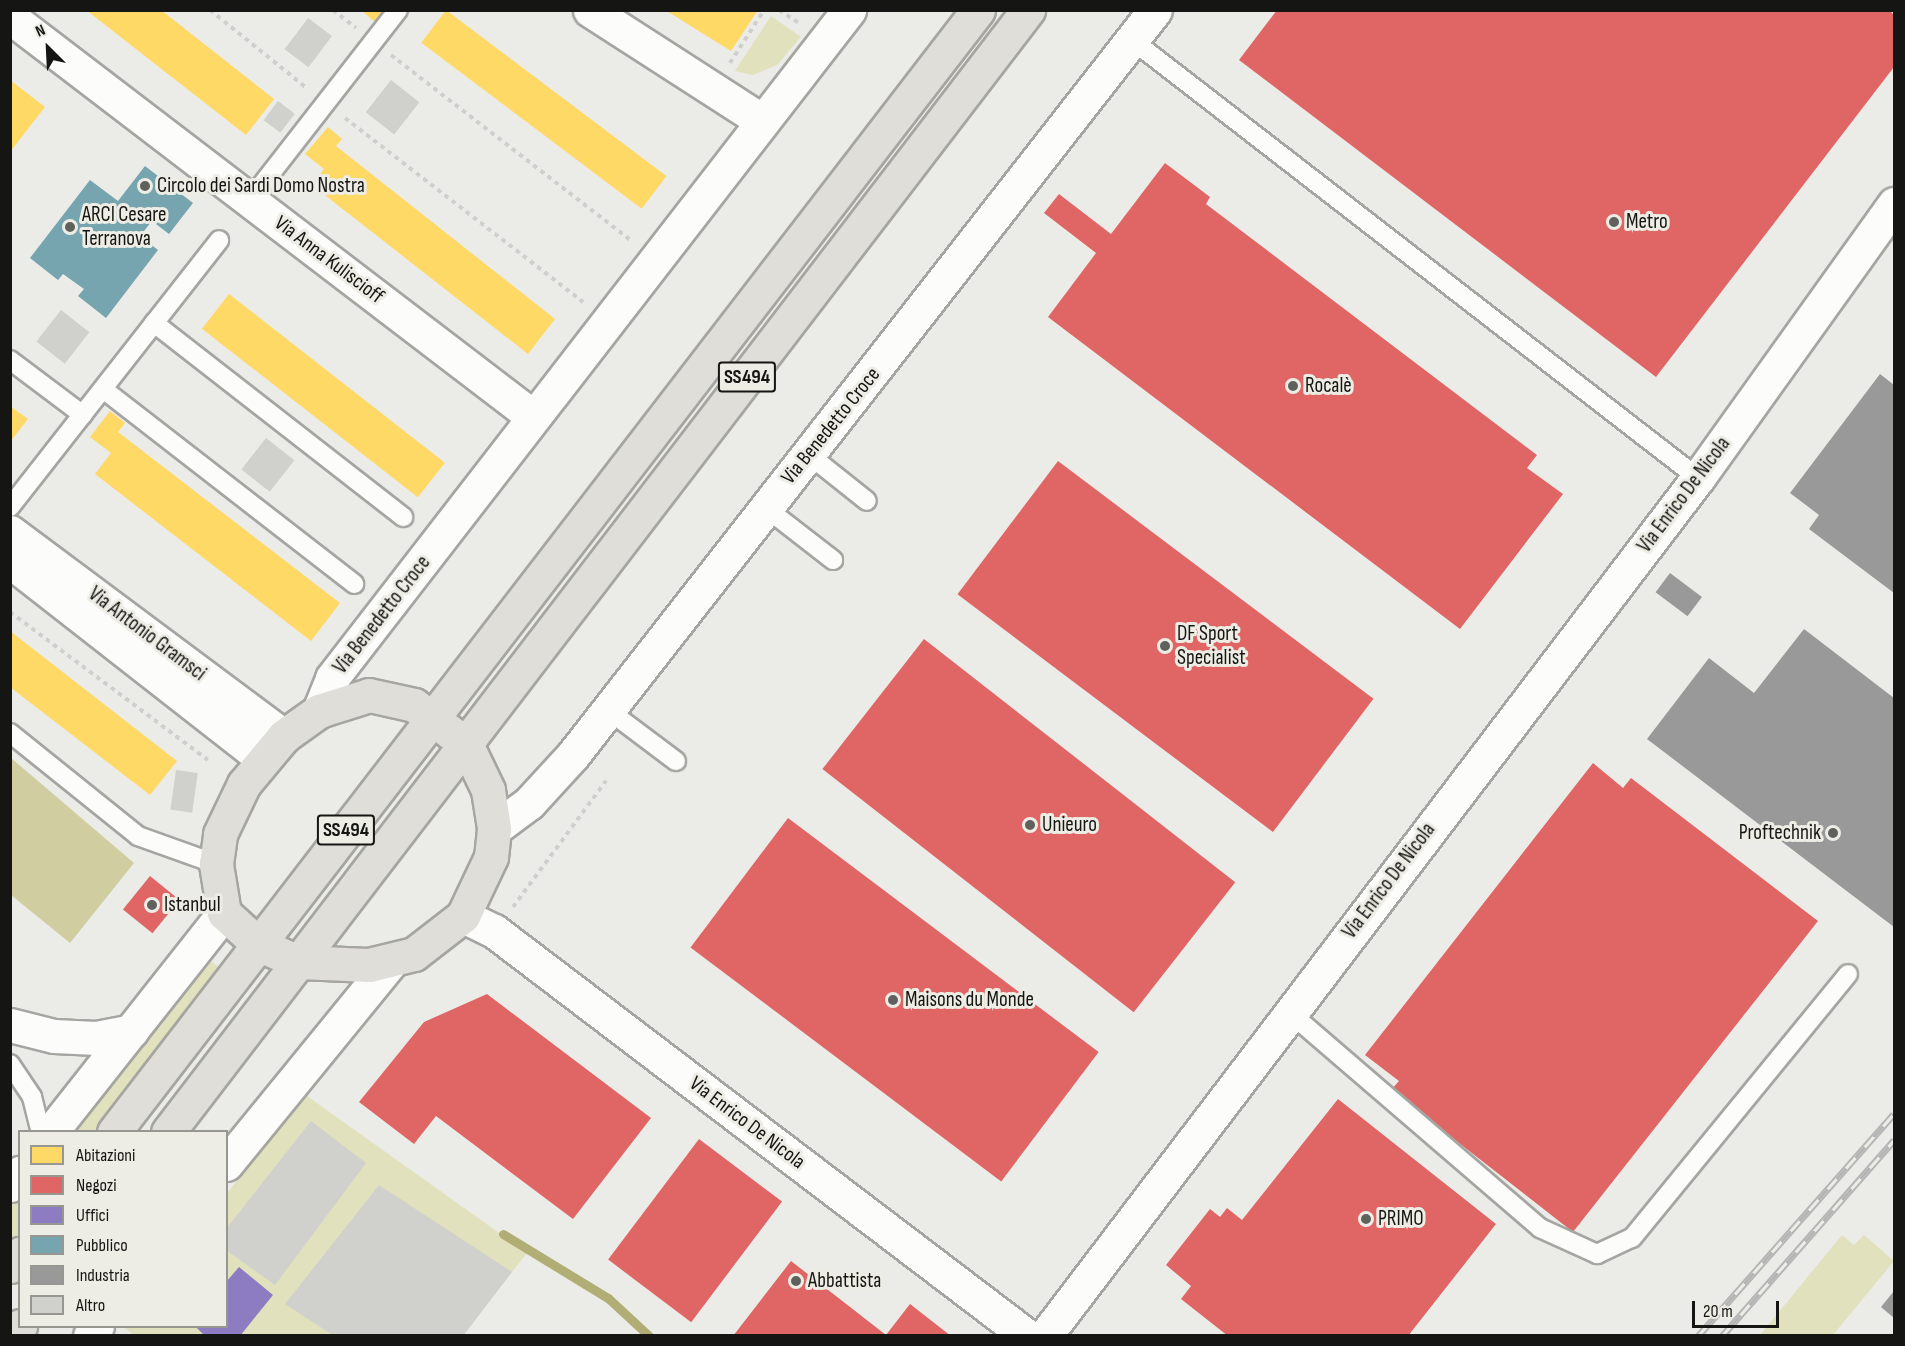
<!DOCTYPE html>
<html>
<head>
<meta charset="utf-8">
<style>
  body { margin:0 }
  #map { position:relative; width:1905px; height:1346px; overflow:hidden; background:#ebebe7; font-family:"Sofia Sans Condensed",sans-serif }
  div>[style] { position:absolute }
  .green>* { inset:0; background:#e2e1bd }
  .forest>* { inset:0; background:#d0cda0 }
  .homes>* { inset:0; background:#ffd966; transform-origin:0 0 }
  .shops>* { inset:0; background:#e06666; transform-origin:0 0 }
  .offices>* { inset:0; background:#8e7cc3 }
  .public>* { inset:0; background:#76a5af }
  .industry>* { inset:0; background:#999; transform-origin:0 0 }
  .stream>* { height:9px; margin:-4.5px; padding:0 4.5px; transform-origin:4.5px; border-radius:4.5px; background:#b0ad75 }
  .building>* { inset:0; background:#d0d0cd; transform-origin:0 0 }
  .path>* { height:4px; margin-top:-2px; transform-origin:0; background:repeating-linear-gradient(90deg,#cfcfce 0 4.5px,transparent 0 9px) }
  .roads { filter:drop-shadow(2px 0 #a5a5a1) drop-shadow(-2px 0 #a5a5a1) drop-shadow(0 2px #a5a5a1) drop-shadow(0 -2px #a5a5a1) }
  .service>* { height:18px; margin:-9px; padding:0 9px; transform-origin:9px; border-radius:9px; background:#fcfcfb }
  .minor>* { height:33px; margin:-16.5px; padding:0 16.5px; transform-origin:16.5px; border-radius:16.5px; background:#fcfcfb }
  .primary>* { height:33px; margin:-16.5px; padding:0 16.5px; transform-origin:16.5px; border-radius:16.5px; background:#dfded8 }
  .rail>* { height:7px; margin-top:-3.5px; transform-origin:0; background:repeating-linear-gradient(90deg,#edede5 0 14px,#b5b5b5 0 28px); box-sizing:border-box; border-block:2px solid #b5b5b5 }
  .dots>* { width:16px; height:16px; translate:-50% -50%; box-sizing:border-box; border:3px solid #edede5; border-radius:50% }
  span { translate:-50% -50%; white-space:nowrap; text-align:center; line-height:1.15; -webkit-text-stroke:6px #edede5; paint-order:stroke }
  .shield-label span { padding:2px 4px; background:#edede5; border:2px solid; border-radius:4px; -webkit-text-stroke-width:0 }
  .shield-label { font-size:20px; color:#151513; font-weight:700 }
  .poi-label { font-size:21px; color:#151513 }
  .left { translate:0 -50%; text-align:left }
  .right { translate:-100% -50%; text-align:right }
  .street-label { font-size:21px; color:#151513 }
  .frame { position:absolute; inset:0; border:12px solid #151513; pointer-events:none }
  .legend { position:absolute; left:18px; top:1130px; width:210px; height:198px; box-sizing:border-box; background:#edede5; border:2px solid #979791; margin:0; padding:8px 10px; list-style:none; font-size:18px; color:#151513 }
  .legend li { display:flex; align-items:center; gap:12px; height:30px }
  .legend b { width:30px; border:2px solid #979791 }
  .north { position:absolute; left:18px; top:18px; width:60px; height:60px; -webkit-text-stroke:4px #edede5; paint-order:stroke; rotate:336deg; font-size:16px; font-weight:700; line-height:24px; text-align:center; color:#151513 }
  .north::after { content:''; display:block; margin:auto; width:21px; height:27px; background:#151513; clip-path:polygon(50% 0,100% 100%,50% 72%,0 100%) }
  .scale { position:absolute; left:1692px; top:1301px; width:87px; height:27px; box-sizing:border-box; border:3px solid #151513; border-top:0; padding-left:8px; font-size:18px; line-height:21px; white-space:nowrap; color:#151513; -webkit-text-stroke:4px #edede5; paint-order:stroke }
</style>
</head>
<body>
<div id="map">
  <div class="green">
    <div style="clip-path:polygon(771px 16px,801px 37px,777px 65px,753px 75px,735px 71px)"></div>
    <div style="clip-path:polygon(209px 960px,219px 967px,217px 981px,102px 1131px,68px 1132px,196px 966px)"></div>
    <div style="clip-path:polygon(307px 1096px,527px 1253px,463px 1335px,135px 1336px,124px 1327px,226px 1326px,227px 1193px)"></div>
    <div style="clip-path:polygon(19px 1195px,19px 1240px,10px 1252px,10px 1206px)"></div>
    <div style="clip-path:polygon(1842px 1235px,1854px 1245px,1864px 1235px,1894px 1261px,1833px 1335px,1760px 1335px)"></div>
  </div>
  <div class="forest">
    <div style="clip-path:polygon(11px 758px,134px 863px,70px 943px,11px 895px)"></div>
  </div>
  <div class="homes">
    <div style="clip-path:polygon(86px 10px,161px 10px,274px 99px,246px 135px)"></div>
    <div style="clip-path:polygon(361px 10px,385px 10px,376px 23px)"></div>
    <div style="left:446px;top:10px;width:276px;height:41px;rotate:37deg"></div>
    <div style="clip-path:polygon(665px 10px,758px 10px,731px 51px)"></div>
    <div style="clip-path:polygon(10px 80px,45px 107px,10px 152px)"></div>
    <div style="clip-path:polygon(328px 127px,342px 139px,336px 146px,555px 319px,528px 354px,312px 185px,324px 169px,305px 154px)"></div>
    <div style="left:229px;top:294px;width:274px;height:44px;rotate:38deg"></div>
    <div style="clip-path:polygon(10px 406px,28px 419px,10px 442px)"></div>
    <div style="clip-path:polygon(110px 411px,125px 423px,118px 432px,340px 603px,311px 641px,95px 474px,111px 453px,90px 437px)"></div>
    <div style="clip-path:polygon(10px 631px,177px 761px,150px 795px,10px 687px)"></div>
  </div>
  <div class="shops">
    <div style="clip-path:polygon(1277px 10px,1889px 10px,1894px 15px,1894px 67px,1656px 377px,1239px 60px)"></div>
    <div style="clip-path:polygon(1165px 163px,1210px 197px,1206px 204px,1537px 455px,1527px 468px,1563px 494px,1460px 629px,1048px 317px,1096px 253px,1044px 213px,1059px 194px,1111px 234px)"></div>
    <div style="left:1058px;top:461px;width:395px;height:167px;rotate:37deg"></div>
    <div style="left:924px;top:639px;width:395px;height:165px;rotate:38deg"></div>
    <div style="clip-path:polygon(1593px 763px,1623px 788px,1631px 778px,1818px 921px,1573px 1232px,1391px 1090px,1399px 1081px,1365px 1055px)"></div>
    <div style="left:788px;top:818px;width:389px;height:162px;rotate:37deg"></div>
    <div style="left:150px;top:876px;width:38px;height:43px;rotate:39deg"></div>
    <div style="clip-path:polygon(487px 994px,651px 1118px,573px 1219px,436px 1116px,414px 1144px,359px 1102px,424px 1022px)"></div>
    <div style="clip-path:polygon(1338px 1099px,1496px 1224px,1408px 1336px,1228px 1336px,1181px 1299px,1191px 1286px,1166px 1265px,1210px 1209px,1220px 1217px,1227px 1208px,1242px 1220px)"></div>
    <div style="left:699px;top:1139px;width:104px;height:151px;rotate:37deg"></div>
    <div style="clip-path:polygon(791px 1261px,886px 1335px,910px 1304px,951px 1336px,733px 1336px)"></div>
  </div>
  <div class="offices">
    <div style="clip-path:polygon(239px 1267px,273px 1295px,240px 1336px,205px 1336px,195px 1326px,226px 1326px,226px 1282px)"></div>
  </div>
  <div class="public">
    <div style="clip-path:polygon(145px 166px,193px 203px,169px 234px,152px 221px,140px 236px,158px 250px,106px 318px,78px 296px,84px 289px,63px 274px,58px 280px,30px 258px,90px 180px,118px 201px)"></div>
  </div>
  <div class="industry">
    <div style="clip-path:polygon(1880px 374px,1894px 385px,1894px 593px,1809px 529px,1819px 515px,1790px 493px)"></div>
    <div style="left:1670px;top:573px;width:40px;height:24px;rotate:37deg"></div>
    <div style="clip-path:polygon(1804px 629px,1894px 698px,1894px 927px,1647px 739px,1709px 658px,1754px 693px)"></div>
    <div style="clip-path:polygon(1894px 1291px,1894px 1318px,1881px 1307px)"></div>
  </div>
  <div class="stream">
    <div style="left:503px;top:1234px;width:123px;rotate:31.4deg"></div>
    <div style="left:608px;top:1298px;width:56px;rotate:42.8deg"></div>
  </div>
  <div class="building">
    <div style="left:308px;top:18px;width:30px;height:39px;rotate:37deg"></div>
    <div style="left:391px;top:80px;width:36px;height:41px;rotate:38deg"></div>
    <div style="left:278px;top:101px;width:21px;height:24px;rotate:37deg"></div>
    <div style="left:61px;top:310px;width:36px;height:40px;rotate:38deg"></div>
    <div style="left:266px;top:438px;width:36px;height:40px;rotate:38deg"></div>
    <div style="left:176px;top:770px;width:22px;height:40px;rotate:8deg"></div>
    <div style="clip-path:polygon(311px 1121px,366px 1163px,275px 1285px,226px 1250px,226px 1229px)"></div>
    <div style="clip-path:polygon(379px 1185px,512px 1272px,463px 1336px,334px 1336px,285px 1304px)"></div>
  </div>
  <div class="path">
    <div style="left:210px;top:10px;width:126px;rotate:38.9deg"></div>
    <div style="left:333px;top:10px;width:29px;rotate:38deg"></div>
    <div style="left:779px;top:10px;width:24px;rotate:33deg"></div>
    <div style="left:391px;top:55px;width:304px;rotate:37.7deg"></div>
    <div style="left:730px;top:63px;width:63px;rotate:-57.3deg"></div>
    <div style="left:345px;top:118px;width:301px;rotate:37.7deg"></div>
    <div style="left:10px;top:612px;width:247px;rotate:36.8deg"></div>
    <div style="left:513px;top:907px;width:157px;rotate:-53.6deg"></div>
  </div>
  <div class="roads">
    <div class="service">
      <div style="left:1132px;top:40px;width:716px;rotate:37.73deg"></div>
      <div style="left:250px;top:200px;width:241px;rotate:-52.1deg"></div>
      <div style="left:154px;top:323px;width:316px;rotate:37.9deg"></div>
      <div style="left:10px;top:360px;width:91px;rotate:37deg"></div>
      <div style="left:103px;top:389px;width:318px;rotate:37.8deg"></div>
      <div style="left:808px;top:454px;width:75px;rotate:38.5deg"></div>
      <div style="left:10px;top:507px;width:339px;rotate:-51.9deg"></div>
      <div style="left:766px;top:508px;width:85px;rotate:37.8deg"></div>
      <div style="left:608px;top:710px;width:85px;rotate:36.9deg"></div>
      <div style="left:10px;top:733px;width:164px;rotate:38.8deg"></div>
      <div style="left:138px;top:836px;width:83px;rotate:19.7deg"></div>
      <div style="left:1289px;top:1012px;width:331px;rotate:40.7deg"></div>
      <div style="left:1540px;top:1228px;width:63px;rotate:24.5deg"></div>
      <div style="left:1597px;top:1254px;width:38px;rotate:-25deg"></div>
      <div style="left:1632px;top:1238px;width:341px;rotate:-50.7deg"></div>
      <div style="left:10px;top:1064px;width:40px;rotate:56deg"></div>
      <div style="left:32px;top:1097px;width:36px;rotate:76deg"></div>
    </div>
    <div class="minor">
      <div style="left:590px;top:10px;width:203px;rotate:32.8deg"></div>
      <div style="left:10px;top:17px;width:657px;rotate:37.39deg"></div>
      <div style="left:10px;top:532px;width:342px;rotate:36.7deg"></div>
      <div style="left:10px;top:561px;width:321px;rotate:38deg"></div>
      <div style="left:319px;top:711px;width:35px;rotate:-68deg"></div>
      <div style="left:332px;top:678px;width:845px;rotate:-52.26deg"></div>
      <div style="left:494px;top:829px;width:44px;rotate:-36.6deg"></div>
      <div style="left:529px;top:803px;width:65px;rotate:-47.5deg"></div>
      <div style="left:573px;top:755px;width:945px;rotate:-52deg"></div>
      <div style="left:463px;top:916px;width:34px;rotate:26deg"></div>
      <div style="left:494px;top:931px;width:669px;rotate:37.23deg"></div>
      <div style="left:10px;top:1025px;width:45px;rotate:14deg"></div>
      <div style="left:54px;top:1036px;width:42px;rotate:2.7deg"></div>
      <div style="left:96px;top:1038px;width:36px;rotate:-11deg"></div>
      <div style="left:51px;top:1132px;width:279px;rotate:-51.7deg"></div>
      <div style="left:226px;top:1164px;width:261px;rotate:-50.8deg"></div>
      <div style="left:10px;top:1185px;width:16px;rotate:-50deg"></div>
      <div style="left:90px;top:1336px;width:12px;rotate:-55deg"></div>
      <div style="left:1045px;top:1336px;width:1078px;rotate:-52.73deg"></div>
      <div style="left:1698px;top:478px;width:337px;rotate:-54.4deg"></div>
    </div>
    <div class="primary">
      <div style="left:369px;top:695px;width:46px;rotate:12.5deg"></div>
      <div style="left:414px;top:705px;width:65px;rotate:36.9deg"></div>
      <div style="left:466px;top:744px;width:51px;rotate:64.4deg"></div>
      <div style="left:488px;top:790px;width:39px;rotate:81deg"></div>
      <div style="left:494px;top:829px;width:28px;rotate:96deg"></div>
      <div style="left:491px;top:857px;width:65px;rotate:115.4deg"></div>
      <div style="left:463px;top:916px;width:62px;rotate:142.2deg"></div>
      <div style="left:414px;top:954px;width:46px;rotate:166.3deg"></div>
      <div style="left:369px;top:965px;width:71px;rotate:-177.6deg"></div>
      <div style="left:298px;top:962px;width:44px;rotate:-155.8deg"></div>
      <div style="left:258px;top:944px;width:46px;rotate:-137.6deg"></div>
      <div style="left:224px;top:913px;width:50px;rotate:-99.3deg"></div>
      <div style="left:216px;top:864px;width:30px;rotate:-82deg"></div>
      <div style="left:220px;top:834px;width:55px;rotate:-64.4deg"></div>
      <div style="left:244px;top:784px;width:62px;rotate:-50.2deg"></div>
      <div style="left:284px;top:736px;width:43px;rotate:-35.5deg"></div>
      <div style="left:319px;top:711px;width:52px;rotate:-17.7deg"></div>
      <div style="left:114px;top:1132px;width:1416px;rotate:-52.4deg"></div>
      <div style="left:168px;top:1132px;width:1414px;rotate:-52.53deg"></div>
      <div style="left:10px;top:1266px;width:16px;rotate:-50deg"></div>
      <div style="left:12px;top:1336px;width:13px;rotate:-51deg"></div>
    </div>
  </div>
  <div class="rail">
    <div style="left:1698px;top:1336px;width:296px;rotate:-48.6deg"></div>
    <div style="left:1722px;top:1336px;width:261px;rotate:-48.7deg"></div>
  </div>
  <div class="dots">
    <div style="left:145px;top:186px;background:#60605d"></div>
    <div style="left:1614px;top:222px;background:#60605d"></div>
    <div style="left:70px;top:227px;background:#60605d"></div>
    <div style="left:1293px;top:386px;background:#60605d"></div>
    <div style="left:1165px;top:646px;background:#60605d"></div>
    <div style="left:1030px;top:825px;background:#60605d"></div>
    <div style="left:1833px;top:833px;background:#60605d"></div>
    <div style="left:152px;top:905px;background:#60605d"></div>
    <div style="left:893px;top:1000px;background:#60605d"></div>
    <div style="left:1366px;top:1219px;background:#60605d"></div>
    <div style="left:796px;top:1281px;background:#60605d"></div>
  </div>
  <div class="shield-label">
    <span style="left:747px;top:377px">SS494</span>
    <span style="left:346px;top:830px">SS494</span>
  </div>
  <div class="poi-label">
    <span class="left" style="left:157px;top:186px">Circolo dei Sardi Domo Nostra</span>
    <span class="left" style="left:82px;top:227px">ARCI Cesare<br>Terranova</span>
    <span class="left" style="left:1626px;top:222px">Metro</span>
    <span class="left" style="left:1305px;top:386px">Rocalè</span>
    <span class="left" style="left:1177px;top:646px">DF Sport<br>Specialist</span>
    <span class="left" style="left:1042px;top:825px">Unieuro</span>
    <span class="right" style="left:1821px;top:833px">Proftechnik</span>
    <span class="left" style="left:164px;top:905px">Istanbul</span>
    <span class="left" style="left:905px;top:1000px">Maisons du Monde</span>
    <span class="left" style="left:1378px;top:1219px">PRIMO</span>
    <span class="left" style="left:808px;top:1281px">Abbattista</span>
  </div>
  <div class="street-label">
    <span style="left:329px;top:260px;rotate:37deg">Via Anna Kuliscioff</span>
    <span style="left:831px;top:426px;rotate:-51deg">Via Benedetto Croce</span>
    <span style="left:1684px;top:495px;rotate:-53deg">Via Enrico De Nicola</span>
    <span style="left:382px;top:615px;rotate:-52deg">Via Benedetto Croce</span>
    <span style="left:147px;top:634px;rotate:37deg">Via Antonio Gramsci</span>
    <span style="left:1389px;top:881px;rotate:-53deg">Via Enrico De Nicola</span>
    <span style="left:747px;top:1123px;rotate:37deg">Via Enrico De Nicola</span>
  </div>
  <div class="frame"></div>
  <ul class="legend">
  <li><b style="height:16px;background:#ffd966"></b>Abitazioni</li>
  <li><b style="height:16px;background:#e06666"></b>Negozi</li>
  <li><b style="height:16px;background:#8e7cc3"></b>Uffici</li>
  <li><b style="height:16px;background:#76a5af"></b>Pubblico</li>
  <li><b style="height:16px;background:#999"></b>Industria</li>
  <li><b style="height:16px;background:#d0d0cd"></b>Altro</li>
  </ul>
  <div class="north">N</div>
  <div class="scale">20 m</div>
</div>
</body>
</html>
